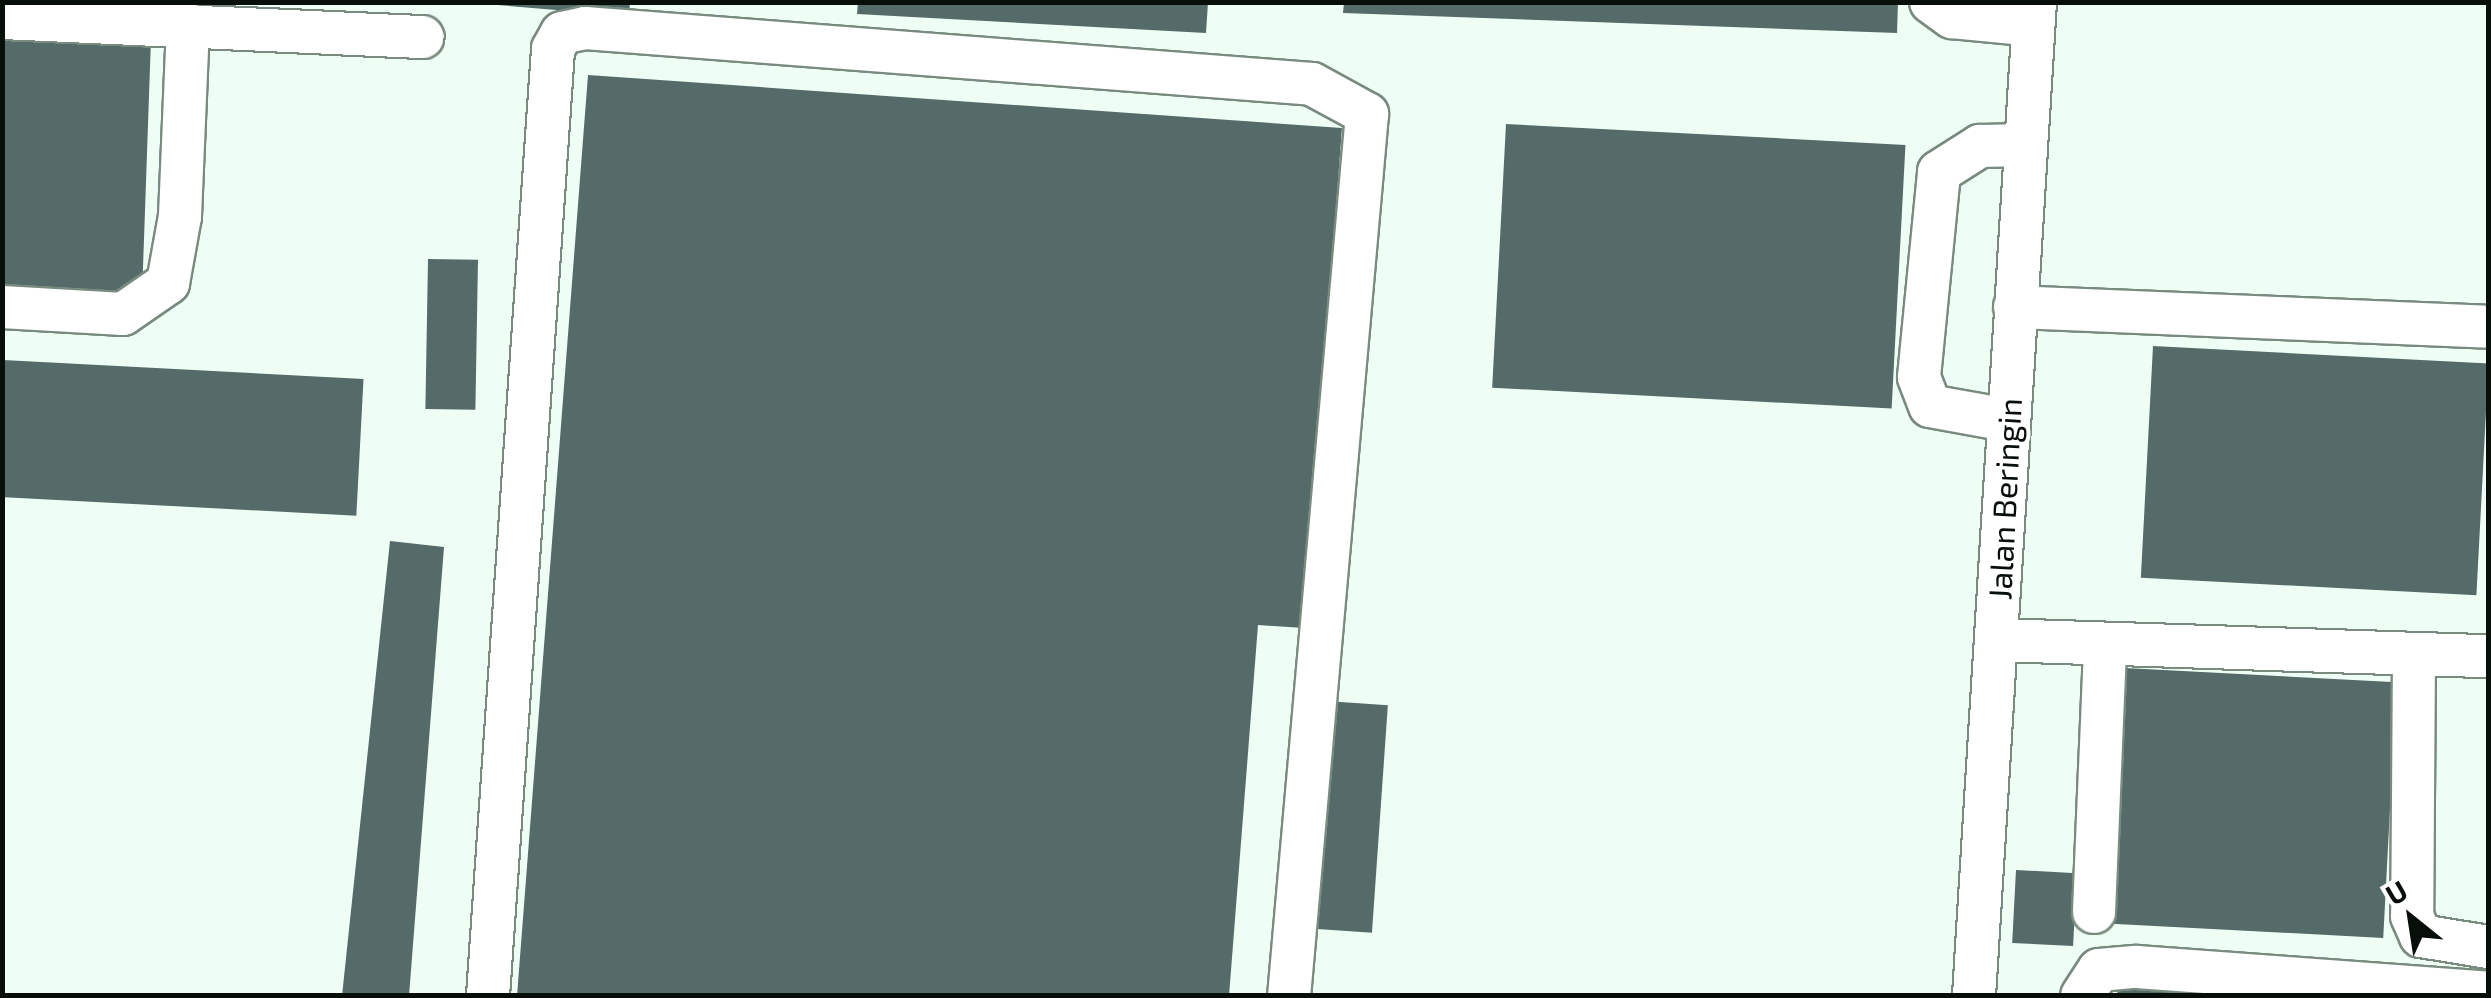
<!DOCTYPE html>
<html>
<head>
<meta charset="utf-8">
<style>
  body { margin:0 }
  #map { position:relative; width:2491px; height:998px; overflow:hidden; background:#effef4; font-family:"Exo 2",sans-serif }
  div>[style] { position:absolute }
  .building>* { inset:0; background:#546b69; transform-origin:0 0 }
  .roads { filter:drop-shadow(2px 0 #798b7f) drop-shadow(-2px 0 #798b7f) drop-shadow(0 2px #798b7f) drop-shadow(0 -2px #798b7f) }
  .minor>* { height:42px; margin:-21px; padding:0 21px; transform-origin:21px; border-radius:21px; background:#fff }
  span { translate:-50% -50%; white-space:nowrap; text-align:center; line-height:1.15; -webkit-text-stroke:8px #fff; paint-order:stroke }
  .street-label { font-size:32px; color:#080e0a }
  .frame { position:absolute; inset:0; border:5px solid #080e0a; pointer-events:none }
  .north { position:absolute; left:2361px; top:868px; width:100px; height:100px; -webkit-text-stroke:8px #fff; paint-order:stroke; rotate:330deg; font-size:28px; font-weight:700; line-height:40px; text-align:center; color:#080e0a }
  .north::after { content:''; display:block; margin:auto; width:35px; height:45px; background:#080e0a; clip-path:polygon(50% 0,100% 100%,50% 72%,0 100%) }
</style>
</head>
<body>
<div id="map">
  <div class="building">
    <div style="clip-path:polygon(461px 2px,630px 2px,629px 16px)"></div>
    <div style="clip-path:polygon(858px 2px,1208px 2px,1206px 33px,857px 14px)"></div>
    <div style="clip-path:polygon(1344px 2px,1898px 2px,1897px 33px,1343px 13px)"></div>
    <div style="left:2px;top:36px;width:149px;height:256px;rotate:2deg"></div>
    <div style="clip-path:polygon(588px 75px,1342px 128px,1304px 628px,1258px 625px,1229px 996px,517px 996px)"></div>
    <div style="left:1506px;top:124px;width:400px;height:264px;rotate:3deg"></div>
    <div style="left:428px;top:259px;width:50px;height:150px;rotate:1deg"></div>
    <div style="left:2153px;top:346px;width:336px;height:232px;rotate:3deg"></div>
    <div style="left:3px;top:360px;width:361px;height:137px;rotate:3deg"></div>
    <div style="clip-path:polygon(390px 541px,444px 547px,409px 996px,342px 996px)"></div>
    <div style="left:2125px;top:668px;width:272px;height:256px;rotate:3deg"></div>
    <div style="left:1326px;top:701px;width:62px;height:228px;rotate:4deg"></div>
    <div style="left:2016px;top:870px;width:61px;height:73px;rotate:3deg"></div>
    <div style="clip-path:polygon(2118px 987px,2195px 993px,2195px 996px,2117px 996px)"></div>
  </div>
  <div class="roads">
    <div class="minor">
      <div style="left:1931px;top:2px;width:26px;rotate:36deg"></div>
      <div style="left:1952px;top:17px;width:81px;rotate:5.6deg"></div>
      <div style="left:2px;top:18px;width:421px;rotate:2.6deg"></div>
      <div style="left:2px;top:307px;width:121px;rotate:3.3deg"></div>
      <div style="left:123px;top:314px;width:55px;rotate:-34.6deg"></div>
      <div style="left:168px;top:283px;width:68px;rotate:-79.8deg"></div>
      <div style="left:180px;top:216px;width:192px;rotate:-87.6deg"></div>
      <div style="left:2015px;top:307px;width:469px;rotate:2.4deg"></div>
      <div style="left:2007px;top:420px;width:78px;rotate:-169.7deg"></div>
      <div style="left:1930px;top:406px;width:31px;rotate:-111deg"></div>
      <div style="left:1919px;top:377px;width:206px;rotate:-84.4deg"></div>
      <div style="left:1939px;top:172px;width:49px;rotate:-32.4deg"></div>
      <div style="left:1980px;top:146px;width:46px;rotate:-1.2deg"></div>
      <div style="left:1998px;top:640px;width:490px;rotate:1.9deg"></div>
      <div style="left:2414px;top:656px;width:260px;rotate:90.4deg"></div>
      <div style="left:2412px;top:916px;width:22px;rotate:66deg"></div>
      <div style="left:2421px;top:936px;width:68px;rotate:9.3deg"></div>
      <div style="left:2094px;top:912px;width:267px;rotate:-87.6deg"></div>
      <div style="left:488px;top:996px;width:949px;rotate:-86.07deg"></div>
      <div style="left:553px;top:49px;width:18px;rotate:-61deg"></div>
      <div style="left:562px;top:33px;width:24px;rotate:-12deg"></div>
      <div style="left:585px;top:28px;width:729px;rotate:4.4deg"></div>
      <div style="left:1312px;top:84px;width:63px;rotate:28.6deg"></div>
      <div style="left:1367px;top:114px;width:885px;rotate:95.05deg"></div>
      <div style="left:1974px;top:996px;width:996px;rotate:-86.49deg"></div>
      <div style="left:2082px;top:996px;width:31px;rotate:-57deg"></div>
      <div style="left:2099px;top:970px;width:38px;rotate:-5deg"></div>
      <div style="left:2137px;top:967px;width:352px;rotate:4.2deg"></div>
    </div>
  </div>
  <div class="street-label">
    <span style="left:2004px;top:499px;rotate:-87deg">Jalan Beringin</span>
  </div>
  <div class="frame"></div>
  <div class="north">U</div>
</div>
</body>
</html>
